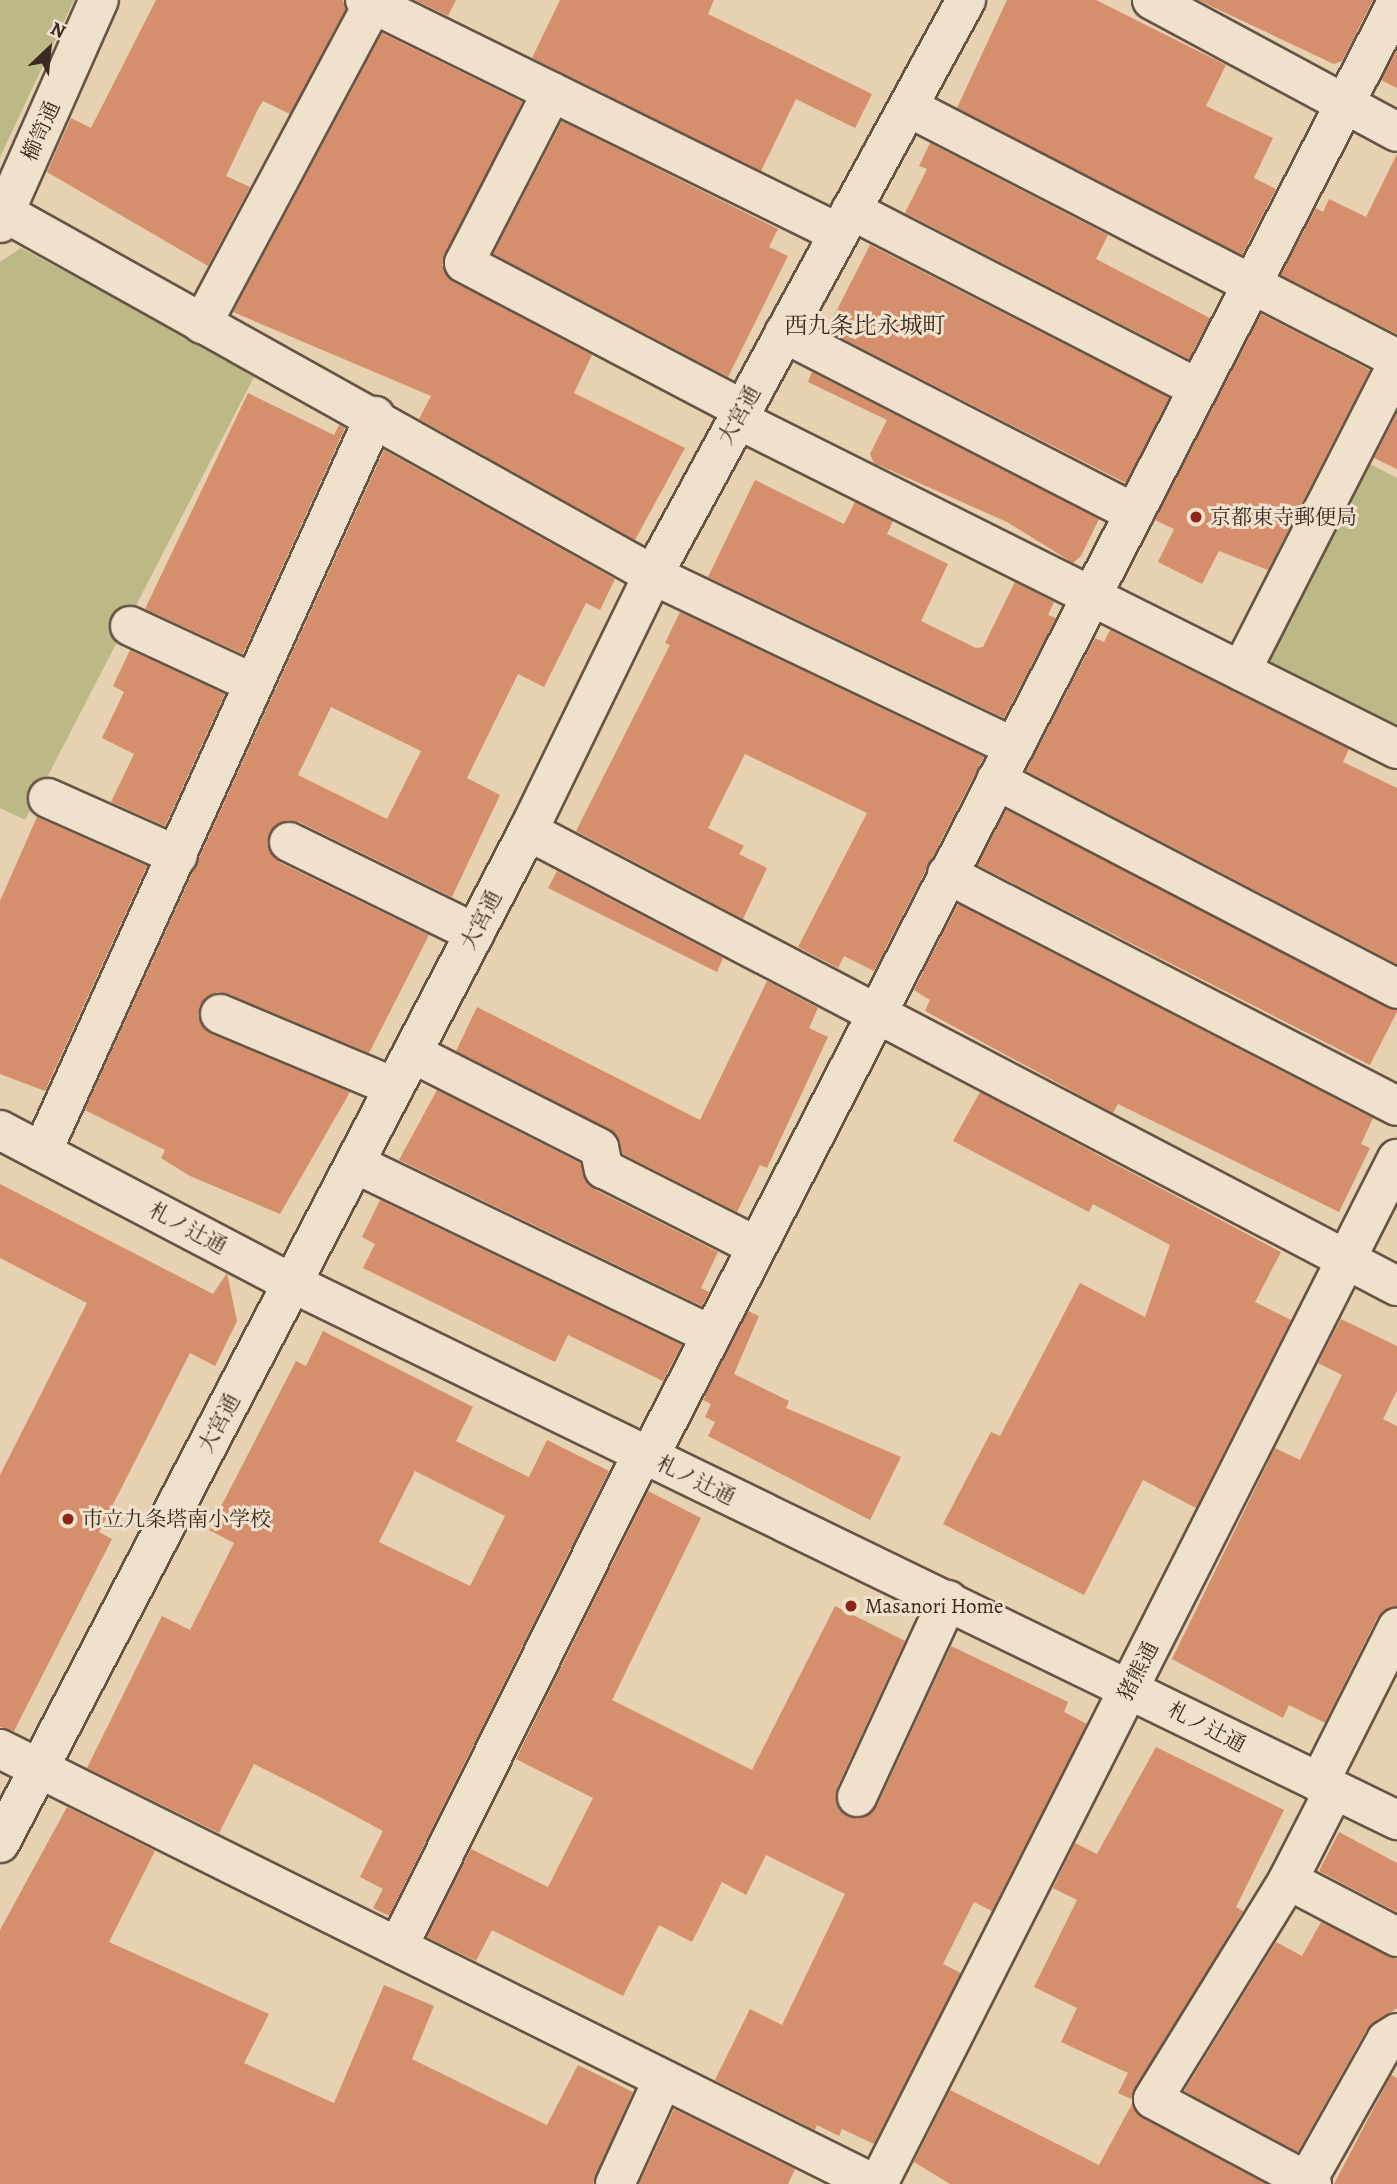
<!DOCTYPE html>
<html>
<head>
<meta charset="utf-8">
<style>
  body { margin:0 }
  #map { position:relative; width:1397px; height:2184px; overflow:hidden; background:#e6d1b0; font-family:Alegreya,"Noto Serif JP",serif }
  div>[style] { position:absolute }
  .green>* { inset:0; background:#bcb986 }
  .building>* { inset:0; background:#d68f6c; transform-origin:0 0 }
  .roads { filter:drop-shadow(2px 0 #665445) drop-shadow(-2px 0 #665445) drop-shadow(0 2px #665445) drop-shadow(0 -2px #665445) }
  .minor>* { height:38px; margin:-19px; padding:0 19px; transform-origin:19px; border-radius:19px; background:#efe1cc }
  .dots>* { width:19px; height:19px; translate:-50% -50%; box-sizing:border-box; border:4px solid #efe1cc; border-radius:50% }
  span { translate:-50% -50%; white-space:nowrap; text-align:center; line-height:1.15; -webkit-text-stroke:6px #efe1cc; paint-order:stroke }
  .street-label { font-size:21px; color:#3b2a21 }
  .poi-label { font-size:21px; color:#3b2a21 }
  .left { translate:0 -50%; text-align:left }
  .neighbourhood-label { font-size:23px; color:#3b2a21 }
  .north { position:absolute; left:14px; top:14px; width:70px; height:70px; -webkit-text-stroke:5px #efe1cc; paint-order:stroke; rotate:26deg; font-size:19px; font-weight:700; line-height:28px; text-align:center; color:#3b2a21 }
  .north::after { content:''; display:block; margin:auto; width:24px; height:32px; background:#3b2a21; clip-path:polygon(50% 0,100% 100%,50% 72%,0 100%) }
</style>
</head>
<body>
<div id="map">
  <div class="green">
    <div style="clip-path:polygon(0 0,74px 0,0 157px)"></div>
    <div style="clip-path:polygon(21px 248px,256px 373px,25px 820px,0 808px,0 262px)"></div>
    <div style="clip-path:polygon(1364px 461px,1397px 478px,1397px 732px,1259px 661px)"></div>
  </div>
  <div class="building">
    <div style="clip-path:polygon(156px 0,343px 0,346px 9px,290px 114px,263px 101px,258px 109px,226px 176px,250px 187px,208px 266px,47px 172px,71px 118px,91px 128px)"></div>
    <div style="clip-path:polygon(415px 0,456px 0,448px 16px)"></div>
    <div style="clip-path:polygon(560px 0,714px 0,708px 14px,872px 94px,855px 128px,796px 99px,761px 171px,532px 58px)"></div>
    <div style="clip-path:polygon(1007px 0,1096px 0,1226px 65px,1206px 106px,1273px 138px,1254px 178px,1276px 189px,1242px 255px,957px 108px)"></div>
    <div style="clip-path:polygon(1198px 0,1373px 0,1342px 61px,1334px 64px)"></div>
    <div style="clip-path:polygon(382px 33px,522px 102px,442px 265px,454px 282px,592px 355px,574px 393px,685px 448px,635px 540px,419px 419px,431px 396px,233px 312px)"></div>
    <div style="clip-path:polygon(1397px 50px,1397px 88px,1381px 80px)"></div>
    <div style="clip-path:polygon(562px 121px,778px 229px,769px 247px,788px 256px,728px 377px,493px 254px)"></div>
    <div style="clip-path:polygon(930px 143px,1108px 235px,1096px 259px,1210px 318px,1189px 359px,905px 213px,927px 169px,919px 166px)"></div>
    <div style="clip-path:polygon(1397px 154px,1397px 334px,1281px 275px,1316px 208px,1323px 212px,1329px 199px,1366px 217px)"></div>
    <div style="left:870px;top:245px;width:336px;height:96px;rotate:27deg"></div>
    <div style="clip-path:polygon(1261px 314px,1370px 370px,1268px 570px,1219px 551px,1202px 584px,1158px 562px,1174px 529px,1155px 520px)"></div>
    <div style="clip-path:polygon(812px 372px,1099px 519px,1081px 556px,1073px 563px,1007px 522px,874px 463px,870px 454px,887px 420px,808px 382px)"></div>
    <div style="clip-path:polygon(248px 393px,334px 435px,339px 425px,345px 428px,243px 654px,145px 609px)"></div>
    <div style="clip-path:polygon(1397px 413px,1397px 469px,1374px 458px)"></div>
    <div style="clip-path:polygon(evenodd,384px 450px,615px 579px,600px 610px,586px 603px,544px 687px,518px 674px,467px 778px,500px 795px,452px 897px,299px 822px,287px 820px,270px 832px,267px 844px,279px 862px,429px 935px,369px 1053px,228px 994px,217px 992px,200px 1005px,198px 1017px,212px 1034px,350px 1092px,280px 1214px,190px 1176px,161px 1158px,165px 1150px,85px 1110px,384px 450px,331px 707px,421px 751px,387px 819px,298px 775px,331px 707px)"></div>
    <div style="clip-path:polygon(755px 480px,844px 524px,855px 502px,893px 521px,887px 534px,948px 564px,921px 621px,976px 648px,983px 647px,1015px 582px,1054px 602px,1048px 615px,1056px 618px,1004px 718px,708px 577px)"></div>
    <div style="clip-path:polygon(680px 612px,984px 757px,874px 971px,844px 956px,838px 968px,798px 947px,867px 813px,745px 754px,708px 828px,744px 846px,739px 854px,767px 868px,743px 919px,576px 831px,670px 645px,665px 643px)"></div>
    <div style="clip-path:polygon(1110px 630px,1349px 749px,1343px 762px,1397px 788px,1397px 964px,1026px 771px,1095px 638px,1104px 642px)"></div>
    <div style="clip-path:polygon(130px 650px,225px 694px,165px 826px,111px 802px,134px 754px,102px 738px,124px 692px,113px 686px)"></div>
    <div style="left:1006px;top:810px;width:440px;height:62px;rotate:27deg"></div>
    <div style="clip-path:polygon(37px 817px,147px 866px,45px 1091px,0 1074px,0 901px)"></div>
    <div style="clip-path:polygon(557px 871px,723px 958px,717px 972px,548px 888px)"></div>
    <div style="clip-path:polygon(958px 904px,1373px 1118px,1361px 1144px,1370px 1148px,1339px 1212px,1118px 1104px,1113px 1113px,925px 1011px,930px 1000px,914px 990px)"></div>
    <div style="clip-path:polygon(767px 981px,818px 1008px,809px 1028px,828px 1037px,767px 1168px,760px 1165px,737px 1212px,623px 1154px,609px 1129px,456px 1051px,477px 1007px,700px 1120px)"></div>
    <div style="clip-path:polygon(437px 1090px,580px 1163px,594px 1189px,718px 1252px,701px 1288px,709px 1292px,702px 1306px,399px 1160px)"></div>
    <div style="clip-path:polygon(980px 1092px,1281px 1252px,1255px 1302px,1291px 1320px,1196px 1508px,1143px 1480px,1084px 1595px,943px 1524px,991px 1432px,1000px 1436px,1080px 1283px,1145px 1317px,1170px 1245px,1093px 1204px,1089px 1212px,953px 1141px)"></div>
    <div style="clip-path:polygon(0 1184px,213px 1294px,227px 1273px,237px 1321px,215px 1366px,190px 1353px,99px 1532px,112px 1539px,14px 1731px,0 1727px,0 1475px,87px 1303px,0 1258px)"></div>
    <div style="clip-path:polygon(380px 1200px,682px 1345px,663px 1381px,568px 1335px,555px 1362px,363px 1268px,375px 1244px,362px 1237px)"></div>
    <div style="clip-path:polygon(748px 1311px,759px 1316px,734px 1374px,789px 1401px,786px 1408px,901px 1457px,870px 1520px,708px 1436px,715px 1422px,705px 1417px,711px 1404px,703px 1400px)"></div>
    <div style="clip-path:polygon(1341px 1319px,1397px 1346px,1397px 1391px,1383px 1419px,1397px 1426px,1397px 1606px,1377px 1618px,1325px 1723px,1289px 1705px,1283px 1718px,1172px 1659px,1275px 1448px,1300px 1460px,1342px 1375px,1318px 1363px)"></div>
    <div style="clip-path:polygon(evenodd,323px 1331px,473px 1407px,456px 1441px,529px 1477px,547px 1440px,609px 1471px,389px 1916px,373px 1908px,383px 1889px,360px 1877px,383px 1831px,318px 1796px,254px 1764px,219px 1833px,87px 1768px,162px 1616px,190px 1630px,234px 1543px,209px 1530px,296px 1361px,306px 1366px,323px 1331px,415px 1471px,505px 1516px,470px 1586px,379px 1542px,415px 1471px)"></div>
    <div style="clip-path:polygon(648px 1491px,701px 1518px,612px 1700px,752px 1770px,835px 1606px,905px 1641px,837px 1788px,839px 1809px,858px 1819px,877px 1806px,951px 1646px,1068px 1702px,1064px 1712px,1087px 1724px,992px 1911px,974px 1902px,943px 1964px,961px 1973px,874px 2144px,842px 2129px,839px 2136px,817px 2125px,815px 2130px,715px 2080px,750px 2009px,782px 2025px,845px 1894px,766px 1855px,746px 1895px,722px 1882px,692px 1942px,659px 1925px,623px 1996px,492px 1930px,476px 1961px,427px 1937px,471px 1849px,548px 1887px,593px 1798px,516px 1759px)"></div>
    <div style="clip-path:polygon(1156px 1747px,1284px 1810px,1236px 1907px,1243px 1911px,1131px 2099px,1118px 2093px,1128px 2073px,1061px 2042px,1077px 2008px,1034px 1987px,1077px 1900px,1053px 1888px,1075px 1843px,1097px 1854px)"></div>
    <div style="clip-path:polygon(67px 1807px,155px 1851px,109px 1942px,269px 2014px,244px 2063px,334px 2103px,384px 1985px,434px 2006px,412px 2059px,547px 2125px,578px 2065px,633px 2092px,593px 2184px,0 2184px,0 1930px)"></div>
    <div style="clip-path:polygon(1339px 1832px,1397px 1863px,1397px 1912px,1319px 1871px)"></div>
    <div style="clip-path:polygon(1321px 1922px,1397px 1959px,1397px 2008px,1367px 2029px,1298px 2152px,1184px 2091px,1276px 1942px,1302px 1956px)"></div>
    <div style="clip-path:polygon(1391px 2075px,1397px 2078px,1397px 2184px,1334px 2184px)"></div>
    <div style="clip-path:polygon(950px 2090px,1099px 2165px,1132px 2104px,1143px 2118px,1266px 2184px,950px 2184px,914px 2162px)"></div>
    <div style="clip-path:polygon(674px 2109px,795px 2169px,788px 2184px,639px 2184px)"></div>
  </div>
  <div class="roads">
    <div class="minor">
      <div style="left:365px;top:0;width:527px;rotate:26.22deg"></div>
      <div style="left:1152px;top:0;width:278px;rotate:28.3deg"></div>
      <div style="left:552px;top:92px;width:192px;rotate:117.2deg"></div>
      <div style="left:464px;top:263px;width:314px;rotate:27.7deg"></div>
      <div style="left:908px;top:107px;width:550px;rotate:27.26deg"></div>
      <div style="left:0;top:210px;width:748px;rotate:29.2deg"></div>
      <div style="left:653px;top:575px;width:400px;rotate:25.5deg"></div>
      <div style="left:851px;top:210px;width:389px;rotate:27.2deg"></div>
      <div style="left:0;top:223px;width:244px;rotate:-66.1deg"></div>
      <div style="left:202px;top:324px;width:363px;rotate:-61.9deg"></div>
      <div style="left:784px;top:333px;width:394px;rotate:27.2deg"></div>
      <div style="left:737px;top:419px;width:738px;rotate:26.57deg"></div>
      <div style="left:130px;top:626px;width:136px;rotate:24.9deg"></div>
      <div style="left:1241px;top:671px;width:343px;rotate:-63deg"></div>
      <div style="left:996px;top:780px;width:452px;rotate:27.5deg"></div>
      <div style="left:48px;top:798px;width:142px;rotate:24deg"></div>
      <div style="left:528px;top:831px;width:981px;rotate:27.64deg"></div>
      <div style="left:289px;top:842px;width:207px;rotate:26.1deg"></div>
      <div style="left:947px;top:874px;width:506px;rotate:27.27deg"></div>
      <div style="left:220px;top:1014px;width:189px;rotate:22.8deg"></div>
      <div style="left:412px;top:1053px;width:210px;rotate:26.9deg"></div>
      <div style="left:599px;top:1148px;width:22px;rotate:77deg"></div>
      <div style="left:604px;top:1169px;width:170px;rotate:26.9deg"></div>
      <div style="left:0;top:1130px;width:330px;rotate:27.7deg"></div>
      <div style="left:292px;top:1283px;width:1229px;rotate:25.92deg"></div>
      <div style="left:42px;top:1152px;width:808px;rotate:-65.66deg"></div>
      <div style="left:356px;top:1164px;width:394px;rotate:25.7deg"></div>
      <div style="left:649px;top:1457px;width:1636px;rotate:-62.79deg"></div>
      <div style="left:0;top:1749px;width:976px;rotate:26.46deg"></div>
      <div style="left:1319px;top:1783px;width:174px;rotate:-63.3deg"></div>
      <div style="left:857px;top:1797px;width:217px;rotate:-65.2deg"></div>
      <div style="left:0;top:1843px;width:1141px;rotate:-62.45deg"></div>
      <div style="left:528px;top:831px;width:285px;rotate:-64deg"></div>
      <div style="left:653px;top:575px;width:655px;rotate:-61.44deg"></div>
      <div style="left:1288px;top:1880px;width:123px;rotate:27.6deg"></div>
      <div style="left:398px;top:1947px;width:550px;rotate:-63.67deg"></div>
      <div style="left:615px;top:2184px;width:115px;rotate:-65.4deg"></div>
      <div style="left:878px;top:2184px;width:1149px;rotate:-63.15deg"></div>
      <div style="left:1305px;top:2184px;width:165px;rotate:-60.6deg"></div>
      <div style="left:1386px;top:2040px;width:13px;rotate:-32deg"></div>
      <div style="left:1312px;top:2184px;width:180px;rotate:-151.9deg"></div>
      <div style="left:1153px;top:2099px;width:257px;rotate:-58.3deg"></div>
      <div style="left:1288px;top:1880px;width:101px;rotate:-62.9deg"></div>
    </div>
  </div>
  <div class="dots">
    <div style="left:1196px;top:517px;background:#8f2418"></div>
    <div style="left:68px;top:1519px;background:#8f2418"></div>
    <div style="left:851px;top:1606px;background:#8f2418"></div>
  </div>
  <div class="street-label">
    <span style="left:41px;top:131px;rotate:-66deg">櫛笥通</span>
    <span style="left:739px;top:415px;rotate:-61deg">大宮通</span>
    <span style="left:481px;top:920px;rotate:-63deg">大宮通</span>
    <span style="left:188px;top:1228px;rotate:28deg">札ノ辻通</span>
    <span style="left:219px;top:1423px;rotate:-62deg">大宮通</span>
    <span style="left:696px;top:1480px;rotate:26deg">札ノ辻通</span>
    <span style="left:1138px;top:1671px;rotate:-63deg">猪熊通</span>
    <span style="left:1207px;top:1727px;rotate:27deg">札ノ辻通</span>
  </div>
  <div class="poi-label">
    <span class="left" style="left:1210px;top:517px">京都東寺郵便局</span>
    <span class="left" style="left:82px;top:1519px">市立九条塔南小学校</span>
    <span class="left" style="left:865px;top:1606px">Masanori Home</span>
  </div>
  <div class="neighbourhood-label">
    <span style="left:865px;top:326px">西九条比永城町</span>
  </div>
  <div class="north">N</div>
</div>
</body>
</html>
